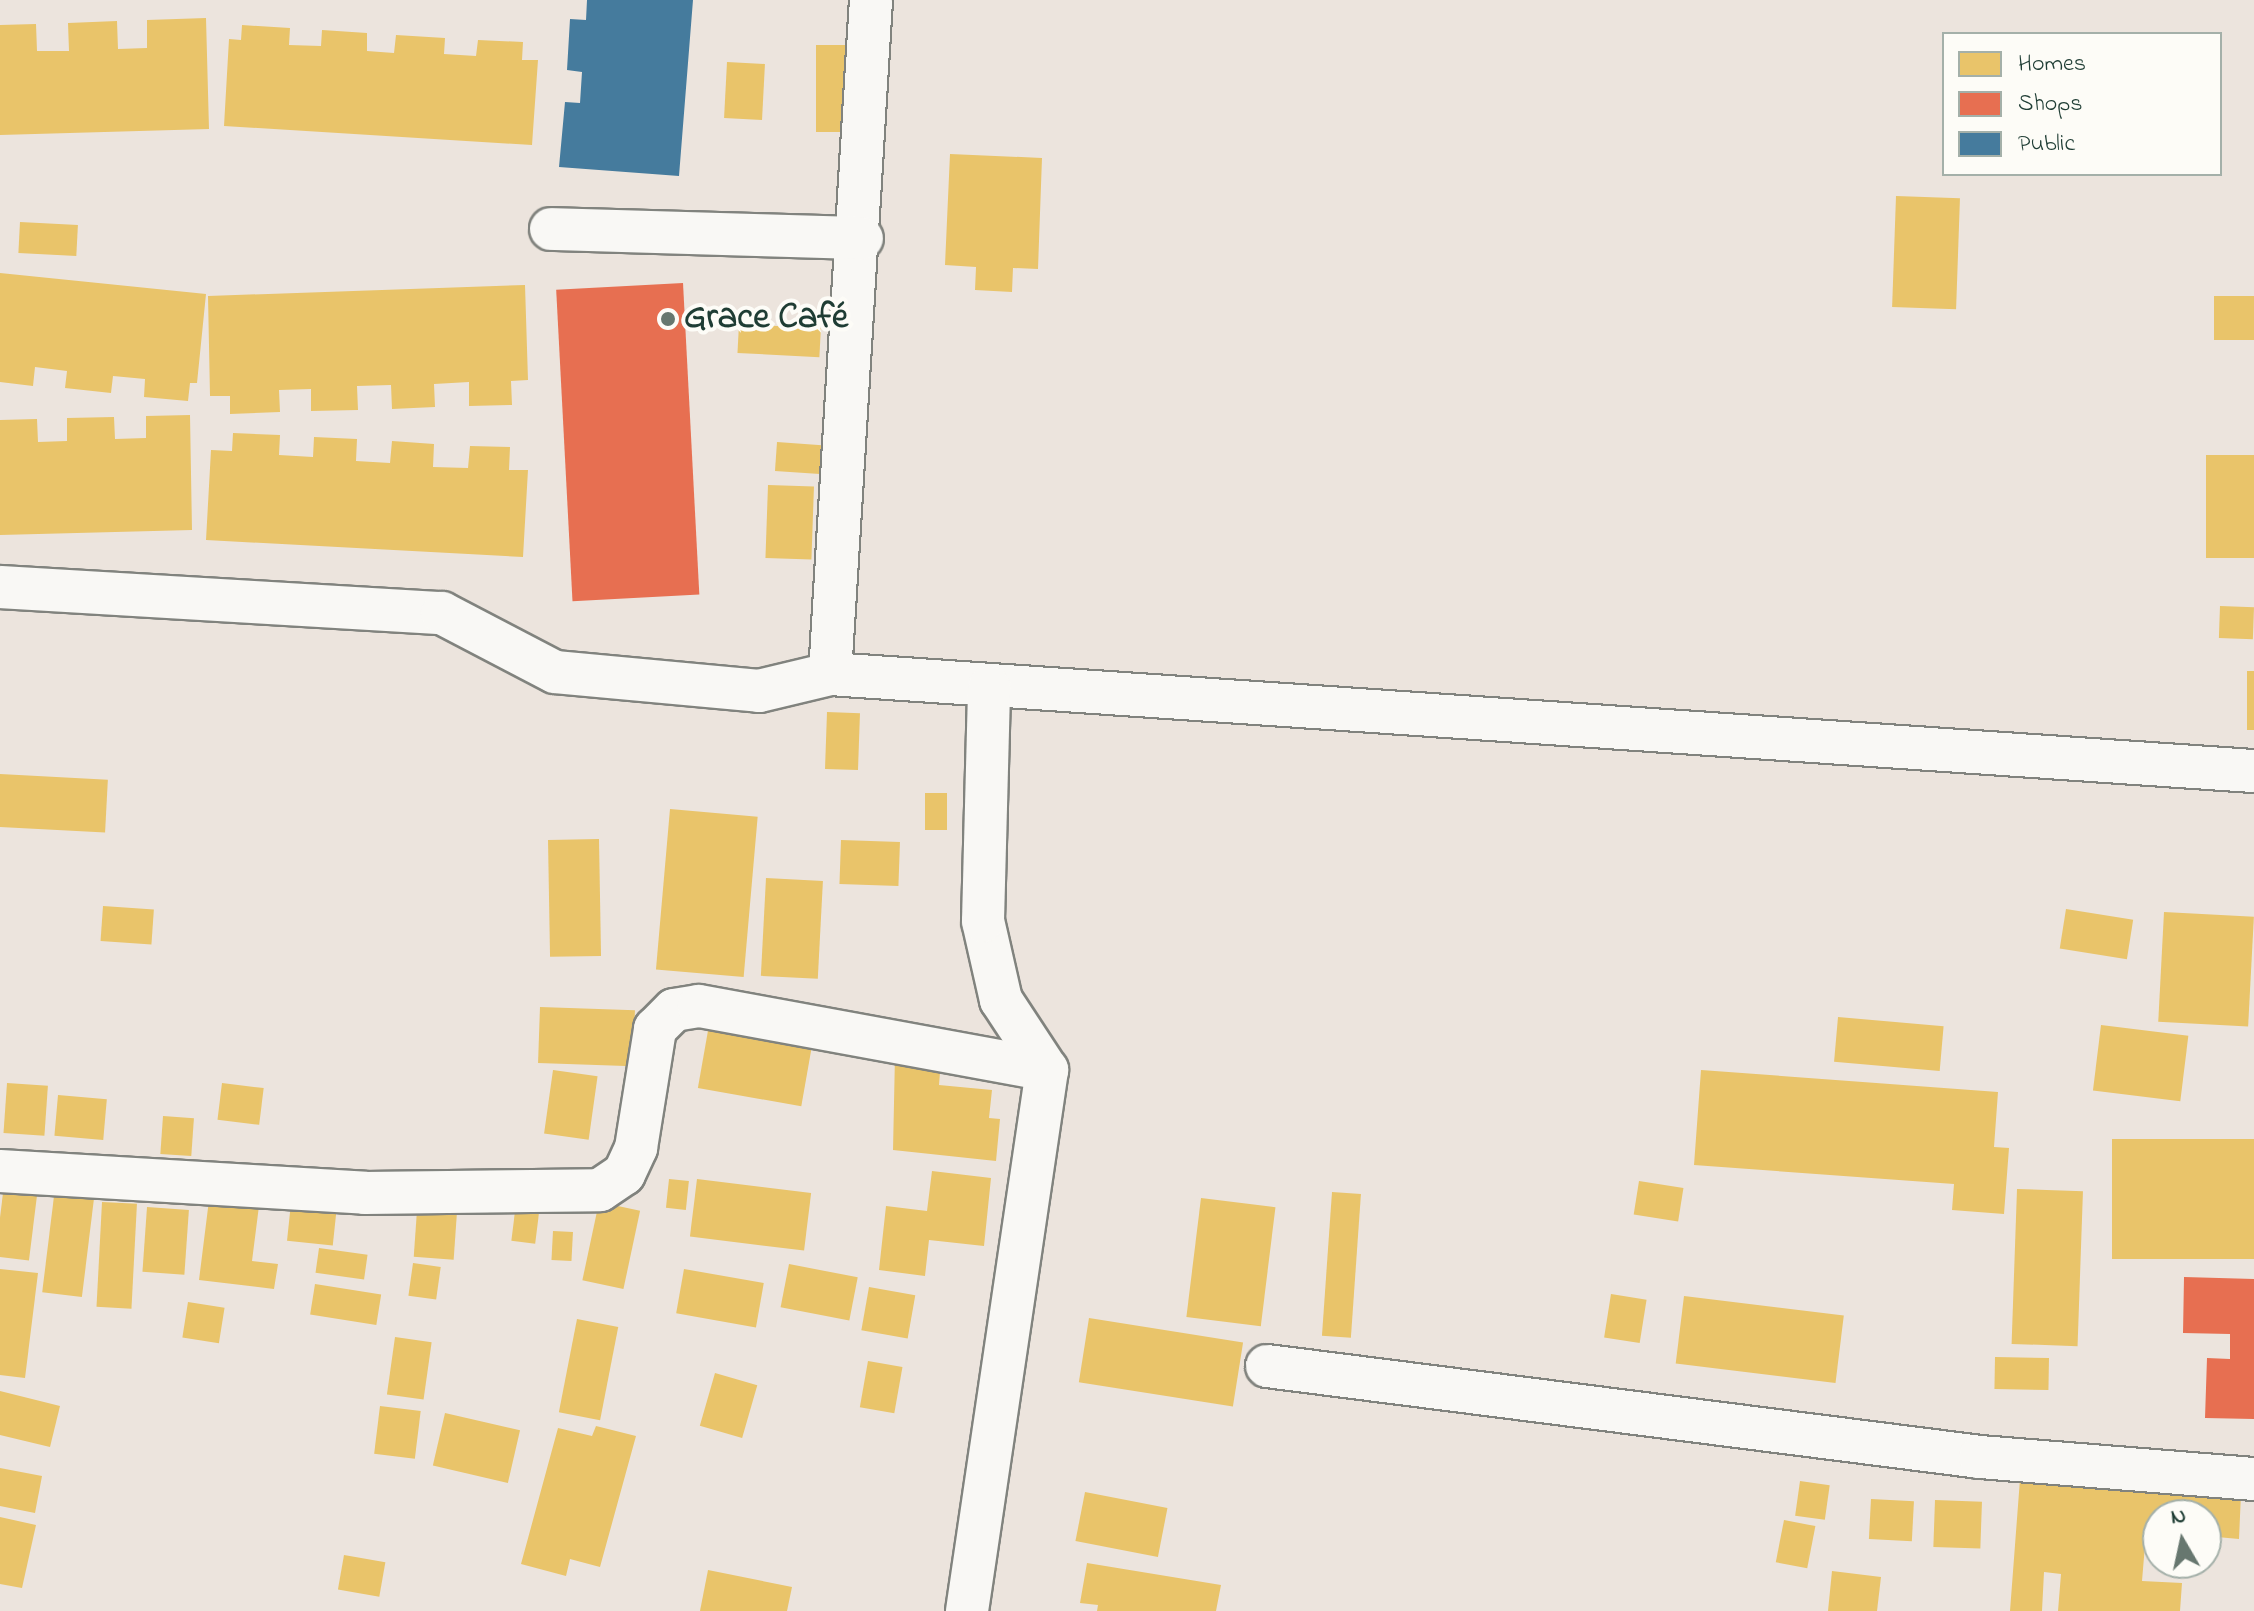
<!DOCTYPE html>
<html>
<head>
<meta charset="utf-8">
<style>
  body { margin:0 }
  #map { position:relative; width:2254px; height:1611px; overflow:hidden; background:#ece4dd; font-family:"Indie Flower",sans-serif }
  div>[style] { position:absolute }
  .homes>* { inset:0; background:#e9c46a; transform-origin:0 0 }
  .shops>* { inset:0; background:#e76f51; transform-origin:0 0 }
  .public>* { inset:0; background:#457b9d }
  .roads { filter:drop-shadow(2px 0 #81837e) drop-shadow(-2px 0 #81837e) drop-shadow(0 2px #81837e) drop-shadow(0 -2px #81837e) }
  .minor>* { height:42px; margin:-21px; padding:0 21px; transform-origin:21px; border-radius:21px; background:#f9f8f5 }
  .dots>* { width:22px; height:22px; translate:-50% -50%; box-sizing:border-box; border:4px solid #fdfcf7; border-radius:50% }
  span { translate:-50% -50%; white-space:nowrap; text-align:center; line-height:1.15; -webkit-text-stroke:8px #fdfcf7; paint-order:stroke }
  .poi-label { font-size:36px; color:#1f3d34; font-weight:700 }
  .left { translate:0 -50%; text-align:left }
  .legend { position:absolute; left:1942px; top:32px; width:280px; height:144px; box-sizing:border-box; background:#fdfcf7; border:2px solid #a4b0a9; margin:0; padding:10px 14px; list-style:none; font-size:24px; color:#1f3d34 }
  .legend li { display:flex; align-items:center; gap:16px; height:40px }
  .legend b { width:40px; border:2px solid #a4b0a9 }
  .north { position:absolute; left:2142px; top:1499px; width:80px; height:80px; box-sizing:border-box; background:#fdfcf7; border:2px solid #a4b0a9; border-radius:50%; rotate:351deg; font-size:22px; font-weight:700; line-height:32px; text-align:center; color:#1f3d34 }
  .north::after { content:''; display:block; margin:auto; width:28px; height:36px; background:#67776f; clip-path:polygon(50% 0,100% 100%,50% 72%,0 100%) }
</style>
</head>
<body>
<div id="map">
  <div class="homes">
    <div style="clip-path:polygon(206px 18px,209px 129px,0 135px,0 25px,36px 24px,37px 51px,69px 51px,68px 23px,117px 21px,118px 49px,147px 48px,147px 20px)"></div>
    <div style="clip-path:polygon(242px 25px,290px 28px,289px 45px,321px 46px,322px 30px,367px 33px,367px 51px,394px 53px,396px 35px,445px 38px,444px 54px,476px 56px,478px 40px,523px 42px,522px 60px,538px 60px,532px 145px,224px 126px,229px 39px,241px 40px)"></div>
    <div style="left:816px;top:45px;width:33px;height:87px"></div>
    <div style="left:727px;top:62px;width:38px;height:56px;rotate:3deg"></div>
    <div style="clip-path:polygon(950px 154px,1042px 158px,1038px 269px,1013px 268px,1012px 292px,975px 290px,976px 267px,945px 265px)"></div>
    <div style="left:1896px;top:196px;width:64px;height:111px;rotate:2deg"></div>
    <div style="left:20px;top:222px;width:58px;height:31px;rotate:3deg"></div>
    <div style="clip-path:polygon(0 273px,206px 294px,197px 383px,190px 383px,188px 401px,144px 397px,145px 379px,113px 376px,111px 393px,65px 388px,67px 371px,35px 367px,33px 386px,0 382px)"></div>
    <div style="clip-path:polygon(525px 285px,528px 380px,511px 381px,512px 405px,469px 406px,469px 382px,434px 384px,435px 407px,392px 409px,391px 385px,357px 386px,358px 410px,311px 411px,311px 389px,279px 390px,280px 412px,230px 414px,230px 396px,210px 396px,208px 296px)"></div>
    <div style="left:2254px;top:296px;width:44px;height:40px;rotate:90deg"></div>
    <div style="left:739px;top:324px;width:82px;height:29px;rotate:3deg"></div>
    <div style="clip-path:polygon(190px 415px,192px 530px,0 535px,0 420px,37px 419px,38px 442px,67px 441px,67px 418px,114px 417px,115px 439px,146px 438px,146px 416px)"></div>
    <div style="clip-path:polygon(233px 433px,280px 435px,279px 455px,313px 457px,314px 437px,357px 439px,356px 461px,390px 463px,392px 441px,434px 444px,433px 467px,468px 468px,470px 446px,510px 447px,509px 470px,528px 470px,523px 557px,206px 540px,211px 450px,232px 451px)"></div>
    <div style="left:777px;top:442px;width:45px;height:29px;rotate:4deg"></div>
    <div style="left:2254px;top:455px;width:103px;height:48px;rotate:90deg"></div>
    <div style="left:768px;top:485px;width:46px;height:73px;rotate:2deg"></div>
    <div style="left:2220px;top:606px;width:34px;height:32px;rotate:2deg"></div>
    <div style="left:2247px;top:671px;width:7px;height:59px"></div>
    <div style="left:827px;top:712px;width:33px;height:57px;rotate:2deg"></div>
    <div style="left:0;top:774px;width:108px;height:53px;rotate:3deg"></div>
    <div style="left:925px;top:793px;width:22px;height:37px"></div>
    <div style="left:670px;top:809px;width:88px;height:161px;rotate:5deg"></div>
    <div style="left:599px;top:839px;width:117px;height:51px;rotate:89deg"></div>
    <div style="left:841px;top:840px;width:59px;height:44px;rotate:2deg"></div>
    <div style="left:766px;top:878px;width:57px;height:98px;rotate:3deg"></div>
    <div style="left:103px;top:906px;width:51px;height:35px;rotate:4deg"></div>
    <div style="left:2066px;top:909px;width:68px;height:40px;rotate:9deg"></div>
    <div style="left:2164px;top:912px;width:90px;height:110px;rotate:3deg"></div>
    <div style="left:540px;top:1007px;width:95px;height:56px;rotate:2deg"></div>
    <div style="left:1838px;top:1017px;width:106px;height:45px;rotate:5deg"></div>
    <div style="left:709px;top:1025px;width:105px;height:64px;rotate:10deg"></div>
    <div style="left:2101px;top:1025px;width:88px;height:66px;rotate:7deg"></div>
    <div style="clip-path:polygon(895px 1055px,941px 1060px,939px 1085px,992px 1090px,989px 1118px,1000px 1119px,996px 1161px,893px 1150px)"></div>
    <div style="left:553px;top:1070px;width:45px;height:64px;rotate:8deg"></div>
    <div style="clip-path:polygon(1701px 1070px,1998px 1092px,1994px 1147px,2009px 1148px,2004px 1214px,1952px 1210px,1954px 1184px,1694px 1165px)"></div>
    <div style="left:7px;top:1083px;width:41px;height:50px;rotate:4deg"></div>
    <div style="left:222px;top:1083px;width:42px;height:37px;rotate:7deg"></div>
    <div style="left:58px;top:1095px;width:49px;height:41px;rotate:5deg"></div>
    <div style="left:163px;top:1116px;width:31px;height:38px;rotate:4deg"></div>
    <div style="left:2254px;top:1139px;width:120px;height:142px;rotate:90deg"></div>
    <div style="clip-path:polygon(932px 1171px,991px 1178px,984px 1246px,929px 1240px,925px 1276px,879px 1270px,886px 1206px,927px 1211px)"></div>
    <div style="left:669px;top:1179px;width:20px;height:29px;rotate:6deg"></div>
    <div style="left:697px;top:1179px;width:115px;height:58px;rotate:7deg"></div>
    <div style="left:1639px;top:1181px;width:45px;height:34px;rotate:9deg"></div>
    <div style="left:4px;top:1185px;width:34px;height:72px;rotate:7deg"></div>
    <div style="left:55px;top:1188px;width:40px;height:105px;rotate:7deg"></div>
    <div style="left:2017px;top:1189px;width:66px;height:155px;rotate:2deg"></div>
    <div style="clip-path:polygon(210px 1192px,260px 1198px,252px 1261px,278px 1264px,274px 1289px,199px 1280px)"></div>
    <div style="left:1332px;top:1192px;width:29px;height:144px;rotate:4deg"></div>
    <div style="left:418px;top:1196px;width:40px;height:61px;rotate:4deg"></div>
    <div style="left:1201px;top:1198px;width:75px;height:120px;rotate:7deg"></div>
    <div style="left:102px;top:1202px;width:35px;height:105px;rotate:3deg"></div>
    <div style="left:599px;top:1202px;width:42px;height:80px;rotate:12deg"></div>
    <div style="left:291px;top:1203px;width:46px;height:38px;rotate:6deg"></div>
    <div style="left:516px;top:1203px;width:24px;height:38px;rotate:7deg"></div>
    <div style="left:147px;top:1207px;width:42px;height:65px;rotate:4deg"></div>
    <div style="left:553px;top:1231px;width:20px;height:29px;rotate:3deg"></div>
    <div style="left:319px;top:1248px;width:49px;height:25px;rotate:8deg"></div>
    <div style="left:413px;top:1263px;width:28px;height:33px;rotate:8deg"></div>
    <div style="left:789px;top:1264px;width:70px;height:44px;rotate:11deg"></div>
    <div style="clip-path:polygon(0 1269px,38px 1273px,25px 1378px,0 1375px)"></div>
    <div style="left:684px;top:1269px;width:81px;height:45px;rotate:10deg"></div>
    <div style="left:315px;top:1284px;width:67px;height:31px;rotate:9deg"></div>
    <div style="left:869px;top:1287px;width:47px;height:44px;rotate:10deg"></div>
    <div style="left:1611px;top:1294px;width:36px;height:44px;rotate:9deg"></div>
    <div style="left:1684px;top:1296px;width:161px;height:68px;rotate:7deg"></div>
    <div style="left:188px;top:1302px;width:37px;height:36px;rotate:9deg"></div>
    <div style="left:1089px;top:1318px;width:156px;height:65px;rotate:9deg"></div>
    <div style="left:577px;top:1319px;width:42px;height:95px;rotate:11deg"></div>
    <div style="left:395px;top:1337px;width:37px;height:58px;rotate:8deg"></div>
    <div style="left:1995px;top:1357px;width:54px;height:32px;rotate:1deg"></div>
    <div style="left:868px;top:1361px;width:35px;height:47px;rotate:10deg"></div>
    <div style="left:715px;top:1373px;width:44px;height:55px;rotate:16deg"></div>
    <div style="clip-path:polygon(0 1391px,60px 1406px,50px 1447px,0 1435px)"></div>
    <div style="left:380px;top:1406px;width:41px;height:48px;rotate:7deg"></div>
    <div style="left:445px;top:1413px;width:77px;height:54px;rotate:13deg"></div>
    <div style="clip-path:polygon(596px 1426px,636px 1436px,600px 1567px,570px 1559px,566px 1576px,521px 1564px,558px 1428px,592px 1436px)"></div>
    <div style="clip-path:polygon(0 1468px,42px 1476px,35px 1513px,0 1506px)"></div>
    <div style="clip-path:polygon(2020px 1479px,2241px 1494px,2239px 1539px,2206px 1536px,2206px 1515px,2158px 1515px,2158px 1533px,2146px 1533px,2142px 1581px,2182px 1583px,2180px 1611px,2058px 1611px,2061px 1574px,2044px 1572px,2042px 1611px,2010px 1611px)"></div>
    <div style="left:1800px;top:1481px;width:30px;height:35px;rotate:8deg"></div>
    <div style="left:1085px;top:1492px;width:84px;height:50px;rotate:11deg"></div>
    <div style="left:1871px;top:1499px;width:43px;height:40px;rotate:3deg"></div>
    <div style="left:1935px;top:1500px;width:47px;height:47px;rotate:2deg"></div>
    <div style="clip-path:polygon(0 1517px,36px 1525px,22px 1588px,0 1584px)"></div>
    <div style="left:1784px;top:1520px;width:32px;height:43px;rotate:11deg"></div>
    <div style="left:344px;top:1555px;width:42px;height:35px;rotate:10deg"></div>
    <div style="clip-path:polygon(1087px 1563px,1221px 1585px,1216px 1611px,1097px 1611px,1098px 1605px,1080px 1603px)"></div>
    <div style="clip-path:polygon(708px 1570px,792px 1587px,787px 1611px,700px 1611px)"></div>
    <div style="clip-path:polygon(1832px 1571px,1881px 1577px,1877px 1611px,1828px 1611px)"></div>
  </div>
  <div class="shops">
    <div style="left:683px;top:283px;width:312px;height:127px;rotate:87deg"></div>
    <div style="clip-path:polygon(2184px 1277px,2254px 1279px,2254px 1419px,2205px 1418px,2207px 1358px,2230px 1359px,2230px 1334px,2183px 1333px)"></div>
  </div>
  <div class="public">
    <div style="clip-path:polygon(587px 0,693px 0,679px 176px,559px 167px,565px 102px,580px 103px,582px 72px,567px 70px,570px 19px,586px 20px)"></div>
  </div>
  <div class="roads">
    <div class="minor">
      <div style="left:871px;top:0;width:675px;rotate:93.48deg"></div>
      <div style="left:830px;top:674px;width:1427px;rotate:3.9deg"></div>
      <div style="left:551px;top:229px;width:311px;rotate:1.7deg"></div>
      <div style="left:0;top:587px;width:443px;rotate:3.4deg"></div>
      <div style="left:442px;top:613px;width:127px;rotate:27.6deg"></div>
      <div style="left:555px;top:672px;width:205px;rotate:5.3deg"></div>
      <div style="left:759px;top:691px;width:73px;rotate:-13.5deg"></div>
      <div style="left:0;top:1171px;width:366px;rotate:3.4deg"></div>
      <div style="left:365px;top:1193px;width:235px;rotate:-0.7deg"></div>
      <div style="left:600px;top:1190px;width:29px;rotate:-34deg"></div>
      <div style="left:624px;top:1174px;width:29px;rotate:-65deg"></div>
      <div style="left:636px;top:1148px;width:121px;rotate:-80.9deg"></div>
      <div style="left:655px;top:1029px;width:27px;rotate:-45deg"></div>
      <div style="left:674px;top:1010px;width:25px;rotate:-9deg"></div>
      <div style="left:699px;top:1006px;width:354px;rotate:10.4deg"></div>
      <div style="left:1267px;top:1366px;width:719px;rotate:7.27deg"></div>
      <div style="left:1980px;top:1457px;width:275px;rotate:4.6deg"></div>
      <div style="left:967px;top:1611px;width:547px;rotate:-81.59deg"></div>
      <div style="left:1047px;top:1070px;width:84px;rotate:-123.3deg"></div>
      <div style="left:1001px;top:1000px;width:81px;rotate:-102.8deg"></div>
      <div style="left:983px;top:921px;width:234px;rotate:-88.5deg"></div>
    </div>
  </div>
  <div class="dots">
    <div style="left:668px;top:319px;background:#67776f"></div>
  </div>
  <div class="poi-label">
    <span class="left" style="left:684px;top:319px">Grace Café</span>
  </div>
  <ul class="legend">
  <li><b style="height:22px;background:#e9c46a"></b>Homes</li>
  <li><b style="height:22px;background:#e76f51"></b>Shops</li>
  <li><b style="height:22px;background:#457b9d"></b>Public</li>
  </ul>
  <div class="north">N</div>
</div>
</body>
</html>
